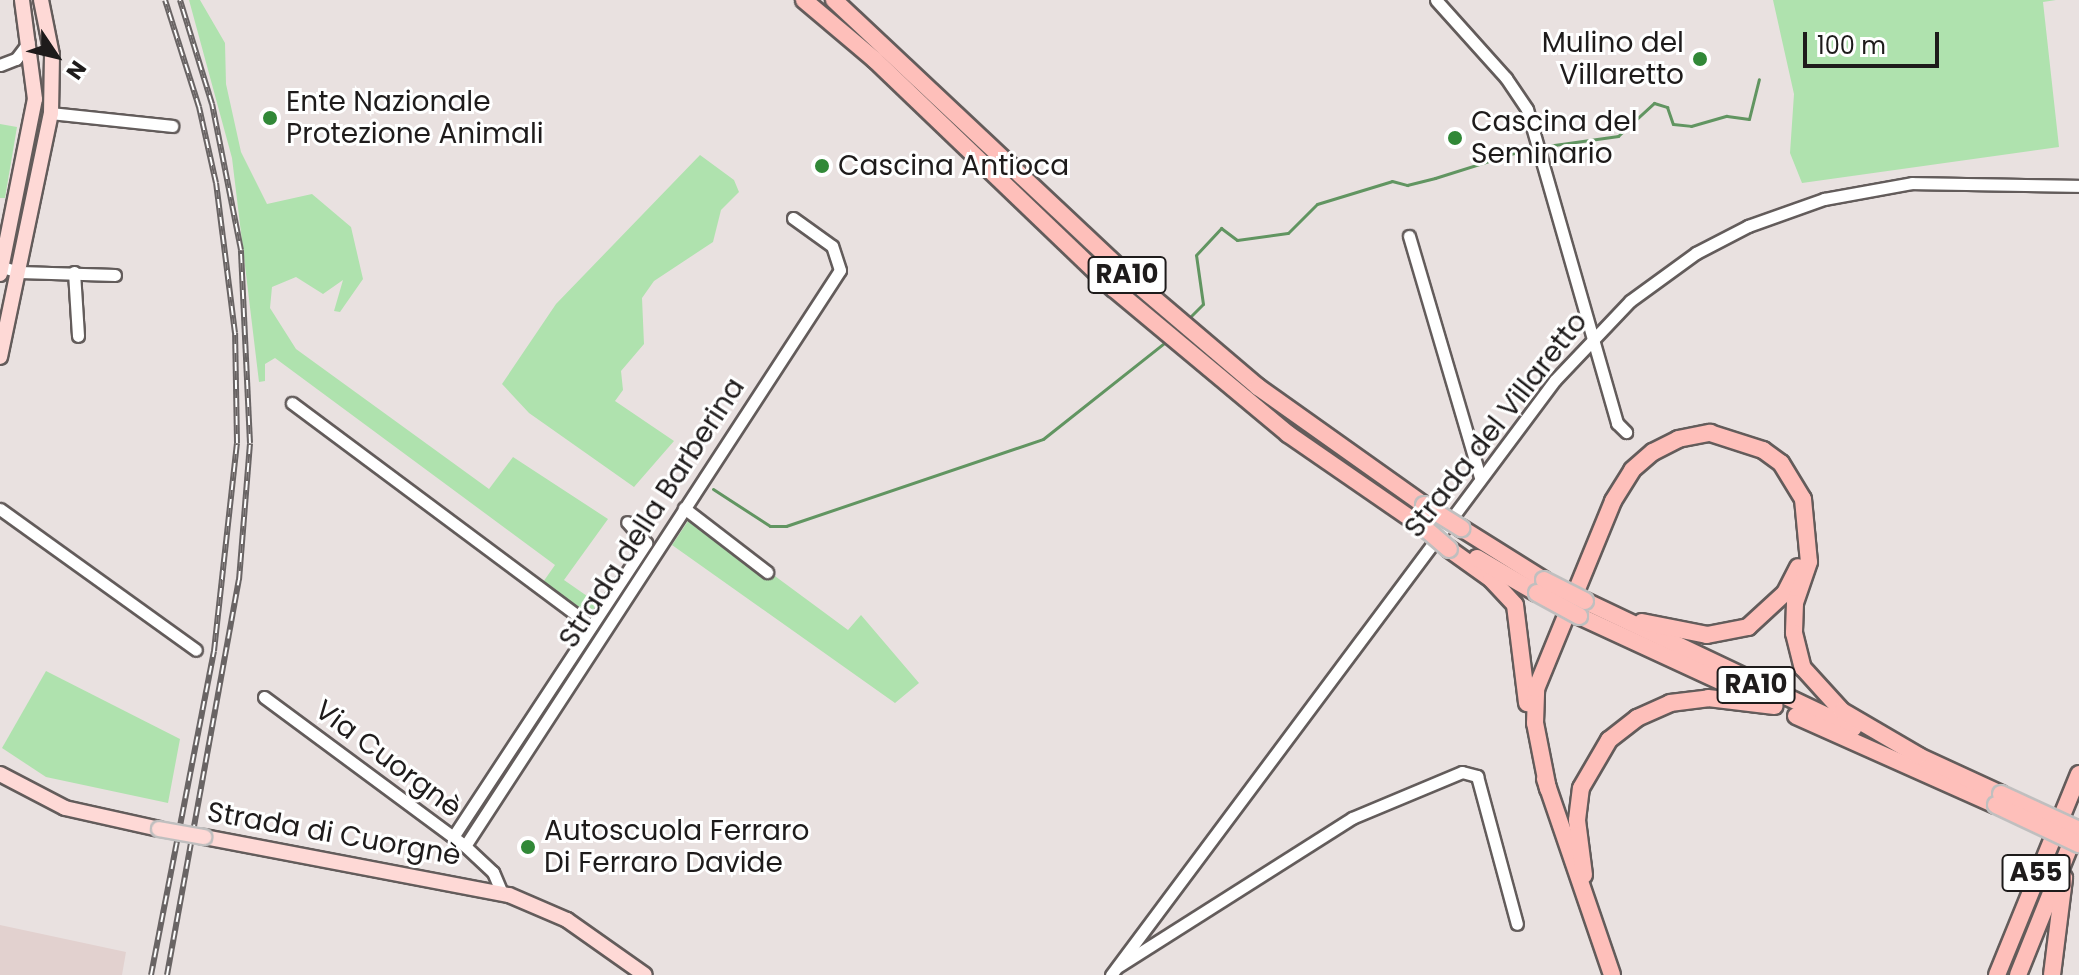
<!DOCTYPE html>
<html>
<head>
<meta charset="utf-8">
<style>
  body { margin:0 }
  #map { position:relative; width:2079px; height:975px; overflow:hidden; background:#e9e1e0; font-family:Poppins,sans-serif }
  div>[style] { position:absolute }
  .built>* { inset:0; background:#e2d1cf }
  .green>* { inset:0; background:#afe2ae }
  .stream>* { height:3px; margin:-1.5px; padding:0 1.5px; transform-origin:1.5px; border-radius:1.5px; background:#619561 }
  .roads { filter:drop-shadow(2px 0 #635c5b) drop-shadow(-2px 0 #635c5b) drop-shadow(0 2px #635c5b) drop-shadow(0 -2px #635c5b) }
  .minor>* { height:11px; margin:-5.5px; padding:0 5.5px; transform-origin:5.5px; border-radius:5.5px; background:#fff }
  .major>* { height:14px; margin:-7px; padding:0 7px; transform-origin:7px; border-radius:7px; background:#fed9d6 }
  .highway>* { height:16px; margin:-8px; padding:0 8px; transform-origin:8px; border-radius:8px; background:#febfba }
  .rail>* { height:6px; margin-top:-3px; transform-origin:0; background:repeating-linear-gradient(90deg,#fff 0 9px,#696464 0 18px); box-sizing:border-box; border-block:2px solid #696464 }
  .bridges { filter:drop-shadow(2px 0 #c0bfbf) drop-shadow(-2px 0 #c0bfbf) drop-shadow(0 2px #c0bfbf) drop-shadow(0 -2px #c0bfbf) }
  .major-bridge>* { height:14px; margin:-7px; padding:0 7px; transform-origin:7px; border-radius:7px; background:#fed9d6 }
  .highway-bridge>* { height:16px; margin:-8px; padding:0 8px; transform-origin:8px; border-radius:8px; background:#febfba }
  .dots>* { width:22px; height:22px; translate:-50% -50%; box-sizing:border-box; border:4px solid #fff; border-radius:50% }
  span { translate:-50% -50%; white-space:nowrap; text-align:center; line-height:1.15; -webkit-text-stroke:6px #fff; paint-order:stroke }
  .shield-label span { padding:2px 6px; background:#fff; border:2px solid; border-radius:6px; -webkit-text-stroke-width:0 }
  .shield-label { font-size:26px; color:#1e1b1b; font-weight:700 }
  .poi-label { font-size:28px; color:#1e1b1b }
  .right { translate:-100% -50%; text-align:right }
  .left { translate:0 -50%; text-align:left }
  .street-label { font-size:28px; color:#1e1b1b }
  .north { position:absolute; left:16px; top:16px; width:80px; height:80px; -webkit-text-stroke:6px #fff; paint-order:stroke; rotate:125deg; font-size:22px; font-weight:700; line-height:32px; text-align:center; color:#1e1b1b }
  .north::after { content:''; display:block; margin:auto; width:28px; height:36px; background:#1e1b1b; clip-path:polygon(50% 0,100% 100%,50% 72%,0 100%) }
  .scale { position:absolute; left:1803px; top:32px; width:136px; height:36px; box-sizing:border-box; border:4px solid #1e1b1b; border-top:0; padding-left:10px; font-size:24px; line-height:28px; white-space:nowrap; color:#1e1b1b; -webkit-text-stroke:6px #fff; paint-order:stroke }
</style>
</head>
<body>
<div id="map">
  <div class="built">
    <div style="clip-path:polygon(0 925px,126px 952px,122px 975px,0 975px)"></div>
  </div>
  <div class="green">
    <div style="clip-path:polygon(189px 0,200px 0,225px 43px,226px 84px,241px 152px,267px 204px,312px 194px,351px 227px,363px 279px,340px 312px,334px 311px,343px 280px,323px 294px,296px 277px,272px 287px,270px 308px,296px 349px,489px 489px,513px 457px,608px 519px,564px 580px,600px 605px,592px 620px,541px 585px,555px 565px,275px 358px,265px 364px,265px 381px,259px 382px,232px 158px)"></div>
    <div style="clip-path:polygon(1773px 0,2056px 0,2043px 2px,2059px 147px,1802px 183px,1790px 153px,1794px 94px)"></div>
    <div style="clip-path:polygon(0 124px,17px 127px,5px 198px,0 198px)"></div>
    <div style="clip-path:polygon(700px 155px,734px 180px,739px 192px,721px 210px,713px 242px,654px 281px,642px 298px,644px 344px,621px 371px,623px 390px,615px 401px,674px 441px,634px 487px,529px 413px,502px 384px,556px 304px)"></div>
    <div style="clip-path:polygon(692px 515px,848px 630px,861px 615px,919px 683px,895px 703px,672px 545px)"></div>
    <div style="clip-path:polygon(46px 671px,180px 739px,168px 803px,46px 777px,2px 748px)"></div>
  </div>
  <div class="stream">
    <div style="left:1547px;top:146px;width:72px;rotate:-8deg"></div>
    <div style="left:1618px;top:136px;width:49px;rotate:-42.5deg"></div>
    <div style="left:1654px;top:103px;width:14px;rotate:17deg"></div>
    <div style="left:1667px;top:107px;width:18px;rotate:71deg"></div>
    <div style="left:1673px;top:124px;width:18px;rotate:6deg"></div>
    <div style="left:1691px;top:126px;width:37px;rotate:-16deg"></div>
    <div style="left:1727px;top:116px;width:22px;rotate:8deg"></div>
    <div style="left:1749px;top:119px;width:41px;rotate:-76deg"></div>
    <div style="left:1190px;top:317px;width:18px;rotate:-45deg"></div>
    <div style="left:1203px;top:304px;width:49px;rotate:-98.1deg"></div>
    <div style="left:1196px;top:255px;width:37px;rotate:-47deg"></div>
    <div style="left:1221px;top:228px;width:20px;rotate:37deg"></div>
    <div style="left:1237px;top:240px;width:51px;rotate:-7.8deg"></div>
    <div style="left:1288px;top:233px;width:41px;rotate:-45deg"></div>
    <div style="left:1317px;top:204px;width:78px;rotate:-17deg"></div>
    <div style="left:1392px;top:181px;width:16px;rotate:15deg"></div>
    <div style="left:1407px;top:185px;width:29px;rotate:-14deg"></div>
    <div style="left:1435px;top:178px;width:100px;rotate:-17.5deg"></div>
    <div style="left:713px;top:489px;width:68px;rotate:33deg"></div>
    <div style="left:770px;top:526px;width:16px"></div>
    <div style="left:786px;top:526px;width:271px;rotate:-18.7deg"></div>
    <div style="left:1043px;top:439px;width:154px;rotate:-38.4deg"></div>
  </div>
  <div class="roads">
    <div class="minor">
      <div style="left:1436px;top:0;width:105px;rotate:48.1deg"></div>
      <div style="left:1506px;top:78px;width:37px;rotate:56deg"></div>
      <div style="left:1527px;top:109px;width:327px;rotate:74deg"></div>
      <div style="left:1617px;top:423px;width:13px;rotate:45deg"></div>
      <div style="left:0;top:65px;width:17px;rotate:-21deg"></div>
      <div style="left:16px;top:59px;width:21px;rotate:-53deg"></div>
      <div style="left:51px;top:113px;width:122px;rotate:6.1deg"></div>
      <div style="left:1409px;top:236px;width:251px;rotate:73.6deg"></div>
      <div style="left:2px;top:267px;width:18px;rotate:16deg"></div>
      <div style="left:19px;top:272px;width:96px;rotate:1.8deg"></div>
      <div style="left:74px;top:272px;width:64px;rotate:86.4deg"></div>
      <div style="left:292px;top:403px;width:373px;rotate:36.7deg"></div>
      <div style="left:684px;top:508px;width:105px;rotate:37.6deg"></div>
      <div style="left:0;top:509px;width:241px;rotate:35.7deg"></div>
      <div style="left:264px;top:697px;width:250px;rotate:36.5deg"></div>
      <div style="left:465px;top:846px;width:38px;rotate:43deg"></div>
      <div style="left:493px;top:872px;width:23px;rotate:67deg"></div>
      <div style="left:453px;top:837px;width:352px;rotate:-56.7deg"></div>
      <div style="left:646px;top:543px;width:28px;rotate:-132deg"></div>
      <div style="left:465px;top:846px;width:687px;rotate:-56.93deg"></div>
      <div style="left:840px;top:270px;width:25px;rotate:-108deg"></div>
      <div style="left:832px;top:246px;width:48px;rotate:-144.3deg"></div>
      <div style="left:1119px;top:966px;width:276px;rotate:-32.4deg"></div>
      <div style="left:1352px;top:818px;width:119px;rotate:-22.7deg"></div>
      <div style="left:1462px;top:772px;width:16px;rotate:15deg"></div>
      <div style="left:1477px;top:776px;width:153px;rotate:74.9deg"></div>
      <div style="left:1111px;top:975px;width:742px;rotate:-53.27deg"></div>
      <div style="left:1555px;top:380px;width:109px;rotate:-46.5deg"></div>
      <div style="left:1630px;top:301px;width:82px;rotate:-36deg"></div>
      <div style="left:1696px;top:253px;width:59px;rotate:-27.4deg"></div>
      <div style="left:1748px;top:226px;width:81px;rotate:-19.6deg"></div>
      <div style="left:1824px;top:199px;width:89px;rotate:-10.3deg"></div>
      <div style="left:1912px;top:183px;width:167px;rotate:1deg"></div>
    </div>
    <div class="major">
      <div style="left:0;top:274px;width:178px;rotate:-78.7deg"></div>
      <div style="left:35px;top:99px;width:100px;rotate:-97.5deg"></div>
      <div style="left:0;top:357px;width:249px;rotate:-78.2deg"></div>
      <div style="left:51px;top:113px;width:58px;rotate:-89deg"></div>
      <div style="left:52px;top:55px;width:56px;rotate:-101.3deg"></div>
      <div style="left:0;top:774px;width:73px;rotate:27.6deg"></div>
      <div style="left:65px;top:808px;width:96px;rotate:12.6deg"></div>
      <div style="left:204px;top:837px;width:310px;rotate:10.8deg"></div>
      <div style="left:509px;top:895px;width:63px;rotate:23.3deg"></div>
      <div style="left:567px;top:920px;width:95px;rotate:35.2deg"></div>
    </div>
    <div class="highway">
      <div style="left:804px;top:0;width:93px;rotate:40.2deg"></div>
      <div style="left:875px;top:60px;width:330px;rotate:43.8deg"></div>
      <div style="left:1113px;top:288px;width:228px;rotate:39.8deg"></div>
      <div style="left:1288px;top:434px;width:169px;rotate:34.6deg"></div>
      <div style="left:834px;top:0;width:406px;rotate:43.2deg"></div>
      <div style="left:1130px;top:278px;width:168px;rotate:40.4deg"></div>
      <div style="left:1258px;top:387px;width:204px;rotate:35.4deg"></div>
      <div style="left:1461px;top:528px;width:98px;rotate:32.1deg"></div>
      <div style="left:1449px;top:549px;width:52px;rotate:35.5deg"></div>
      <div style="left:1491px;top:579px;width:35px;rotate:47deg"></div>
      <div style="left:1515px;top:605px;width:99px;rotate:83deg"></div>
      <div style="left:1477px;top:558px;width:69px;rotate:30.3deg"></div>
      <div style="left:1585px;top:601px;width:297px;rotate:25.4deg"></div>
      <div style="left:1579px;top:616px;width:164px;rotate:24.8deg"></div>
      <div style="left:1642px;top:622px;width:66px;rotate:11.3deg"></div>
      <div style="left:1707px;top:635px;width:42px;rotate:-11deg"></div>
      <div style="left:1748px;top:627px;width:50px;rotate:-42.6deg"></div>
      <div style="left:1785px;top:593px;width:29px;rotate:-63deg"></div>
      <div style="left:1796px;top:716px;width:219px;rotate:24deg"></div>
      <div style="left:1912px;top:753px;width:98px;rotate:24.7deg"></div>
      <div style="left:1545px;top:779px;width:207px;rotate:71.1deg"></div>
      <div style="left:1548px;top:789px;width:67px;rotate:-101.1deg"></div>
      <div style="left:1535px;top:723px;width:34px;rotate:-88deg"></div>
      <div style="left:1536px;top:689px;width:203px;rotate:-67.7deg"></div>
      <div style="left:1613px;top:501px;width:36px;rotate:-58deg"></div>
      <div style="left:1632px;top:470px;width:28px;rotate:-41deg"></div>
      <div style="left:1653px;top:452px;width:28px;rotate:-27deg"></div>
      <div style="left:1678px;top:439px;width:33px;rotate:-11deg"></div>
      <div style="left:1710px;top:433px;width:56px;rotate:17.8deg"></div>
      <div style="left:1763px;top:450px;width:22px;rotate:36deg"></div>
      <div style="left:1781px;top:463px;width:42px;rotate:58.6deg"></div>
      <div style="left:1803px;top:499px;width:63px;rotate:84.6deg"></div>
      <div style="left:1809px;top:562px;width:43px;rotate:108.9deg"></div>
      <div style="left:1795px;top:603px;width:30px;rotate:92deg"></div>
      <div style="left:1794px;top:633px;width:36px;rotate:76deg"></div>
      <div style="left:1803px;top:668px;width:58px;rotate:47.8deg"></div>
      <div style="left:1842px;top:711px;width:89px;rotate:30.3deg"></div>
      <div style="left:1584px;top:875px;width:55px;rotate:-97.3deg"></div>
      <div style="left:1577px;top:820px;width:32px;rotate:-83deg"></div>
      <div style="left:1581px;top:788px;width:56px;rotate:-59.7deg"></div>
      <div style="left:1609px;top:740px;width:36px;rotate:-38deg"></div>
      <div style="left:1637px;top:718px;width:36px;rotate:-24deg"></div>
      <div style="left:1670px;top:703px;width:38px;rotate:-7deg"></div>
      <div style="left:1708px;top:698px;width:67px;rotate:6.8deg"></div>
      <div style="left:1997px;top:975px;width:217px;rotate:-67.8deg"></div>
      <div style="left:2018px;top:975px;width:158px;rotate:-68.1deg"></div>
      <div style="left:2052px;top:975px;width:98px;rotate:-82.9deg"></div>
    </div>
  </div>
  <div class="rail">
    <div style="left:151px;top:975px;width:330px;rotate:-79deg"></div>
    <div style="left:214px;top:651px;width:209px;rotate:-83.7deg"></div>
    <div style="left:237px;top:443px;width:110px;rotate:-91deg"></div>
    <div style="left:235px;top:333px;width:151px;rotate:-97.2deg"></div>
    <div style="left:216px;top:183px;width:78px;rotate:-102.6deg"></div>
    <div style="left:199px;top:107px;width:112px;rotate:-107.6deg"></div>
    <div style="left:167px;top:975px;width:402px;rotate:-79.7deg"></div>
    <div style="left:239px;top:580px;width:137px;rotate:-85.4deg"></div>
    <div style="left:250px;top:443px;width:193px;rotate:-92.7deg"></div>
    <div style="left:241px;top:250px;width:149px;rotate:-101.2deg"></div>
    <div style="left:212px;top:104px;width:109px;rotate:-107.1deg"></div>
  </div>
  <div class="bridges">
    <div class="major-bridge">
      <div style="left:159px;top:829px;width:46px;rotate:10.1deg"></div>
    </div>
    <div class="highway-bridge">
      <div style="left:1424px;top:505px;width:44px;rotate:31.9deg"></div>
      <div style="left:1427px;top:530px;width:29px;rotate:41deg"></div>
      <div style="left:1544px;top:580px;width:46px;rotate:27.1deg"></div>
      <div style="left:1537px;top:593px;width:48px;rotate:28.7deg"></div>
      <div style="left:2001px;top:794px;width:86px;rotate:24.8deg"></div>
      <div style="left:1996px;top:805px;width:92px;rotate:25.2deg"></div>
    </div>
  </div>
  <div class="dots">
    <div style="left:1700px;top:59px;background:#318837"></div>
    <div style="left:270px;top:118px;background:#318837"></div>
    <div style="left:1455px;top:138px;background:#318837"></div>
    <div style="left:822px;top:166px;background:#318837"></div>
    <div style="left:528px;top:847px;background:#318837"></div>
  </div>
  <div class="shield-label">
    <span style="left:1127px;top:275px">RA10</span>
    <span style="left:1756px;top:685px">RA10</span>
    <span style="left:2036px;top:873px">A55</span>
  </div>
  <div class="poi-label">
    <span class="right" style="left:1684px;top:59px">Mulino del<br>Villaretto</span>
    <span class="left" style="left:286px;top:118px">Ente Nazionale<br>Protezione Animali</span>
    <span class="left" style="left:1471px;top:138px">Cascina del<br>Seminario</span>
    <span class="left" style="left:838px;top:166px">Cascina Antioca</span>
    <span class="left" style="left:544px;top:847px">Autoscuola Ferraro<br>Di Ferraro Davide</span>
  </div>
  <div class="street-label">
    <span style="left:1496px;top:425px;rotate:-52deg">Strada del Villaretto</span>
    <span style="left:652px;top:513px;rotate:-57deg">Strada della Barberina</span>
    <span style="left:388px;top:759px;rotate:37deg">Via Cuorgnè</span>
    <span style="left:334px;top:834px;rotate:10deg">Strada di Cuorgnè</span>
  </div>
  <div class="north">N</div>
  <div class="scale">100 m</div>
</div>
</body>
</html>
